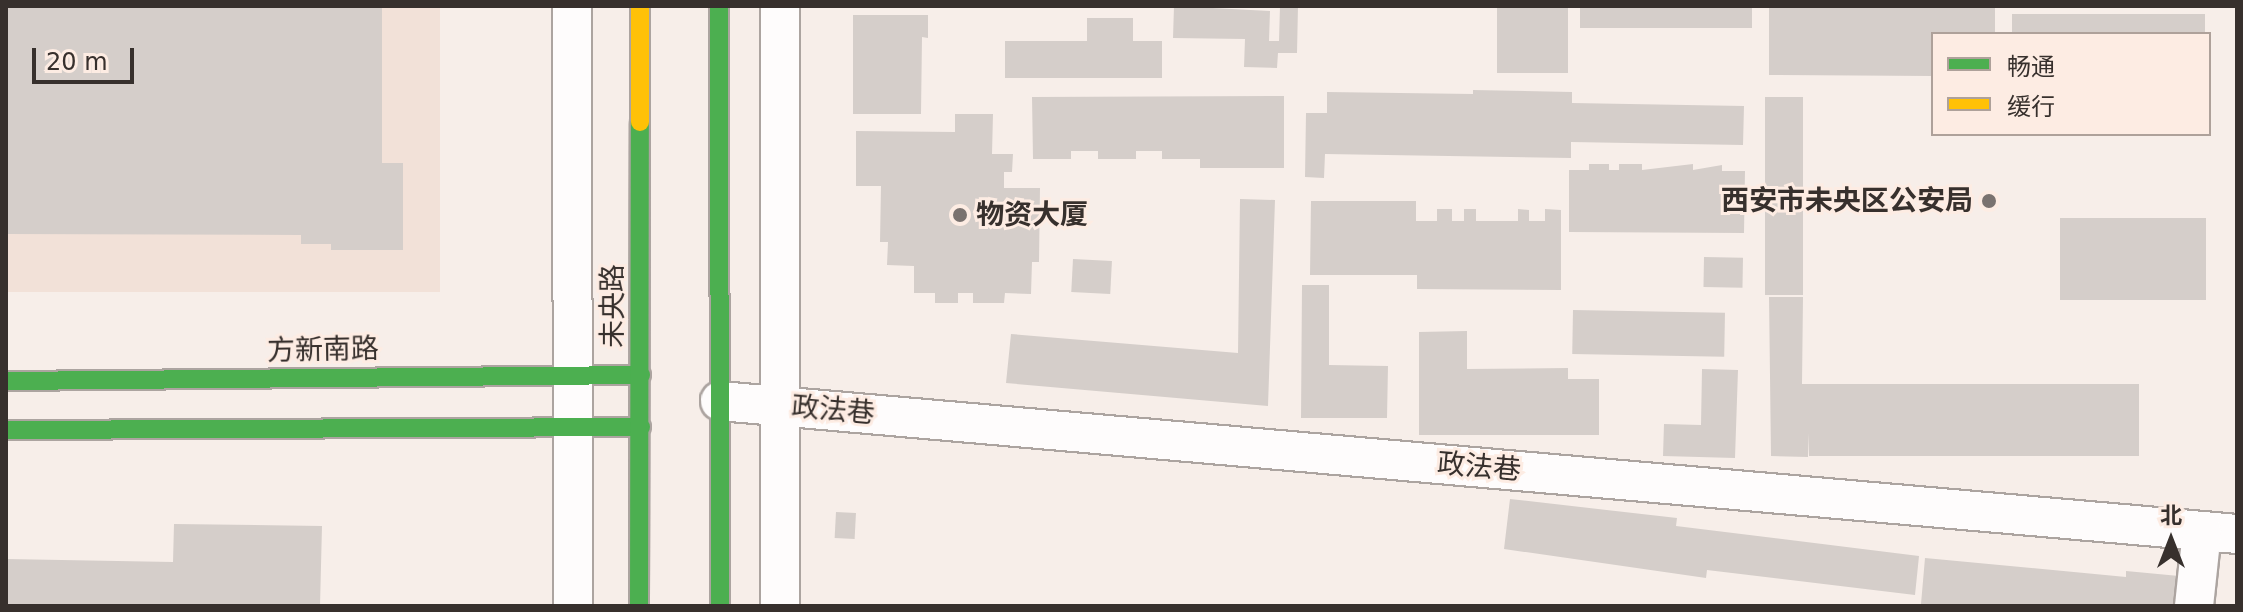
<!DOCTYPE html>
<html>
<head>
<meta charset="utf-8">
<style>
  body { margin:0 }
  #map { position:relative; width:2243px; height:612px; overflow:hidden; background:#f7eee9; font-family:"DejaVu Sans","Noto Sans SC",sans-serif }
  div>[style] { position:absolute }
  .built>* { inset:0; background:#f2e1d8; transform-origin:0 0 }
  .building>* { inset:0; background:#d5ceca; transform-origin:0 0 }
  .roads { filter:drop-shadow(2px 0 #aca4a0) drop-shadow(-2px 0 #aca4a0) drop-shadow(0 2px #aca4a0) drop-shadow(0 -2px #aca4a0) }
  .street>* { height:38px; margin:-19px; padding:0 19px; transform-origin:19px; border-radius:19px; background:#fefcfc }
  .fast>* { height:18px; margin:-9px; padding:0 9px; transform-origin:9px; border-radius:9px; background:#4caf50 }
  .slow>* { height:18px; margin:-9px; padding:0 9px; transform-origin:9px; border-radius:9px; background:#ffc107 }
  .dots>* { width:22px; height:22px; translate:-50% -50%; box-sizing:border-box; border:4px solid #fdece3; border-radius:50% }
  span { translate:-50% -50%; white-space:nowrap; text-align:center; line-height:1.15; -webkit-text-stroke:6px #fdece3; paint-order:stroke }
  .poi-label { font-size:28px; color:#37302d; font-weight:700 }
  .right { translate:-100% -50%; text-align:right }
  .left { translate:0 -50%; text-align:left }
  .street-label { font-size:28px; color:#37302d }
  .frame { position:absolute; inset:0; border:8px solid #37302d; pointer-events:none }
  .legend { position:absolute; left:1931px; top:32px; width:280px; height:104px; box-sizing:border-box; background:#fdece3; border:2px solid #aea19a; margin:0; padding:10px 14px; list-style:none; font-size:24px; color:#37302d }
  .legend li { display:flex; align-items:center; gap:16px; height:40px }
  .legend b { width:40px; border:2px solid #aea19a }
  .north { position:absolute; left:2131px; top:500px; width:80px; height:80px; -webkit-text-stroke:6px #fdece3; paint-order:stroke; rotate:0deg; font-size:22px; font-weight:700; line-height:32px; text-align:center; color:#37302d }
  .north::after { content:''; display:block; margin:auto; width:28px; height:36px; background:#37302d; clip-path:polygon(50% 0,100% 100%,50% 72%,0 100%) }
  .scale { position:absolute; left:32px; top:48px; width:102px; height:36px; box-sizing:border-box; border:4px solid #37302d; border-top:0; padding-left:10px; font-size:24px; line-height:28px; white-space:nowrap; color:#37302d; -webkit-text-stroke:6px #fdece3; paint-order:stroke }
</style>
</head>
<body>
<div id="map">
  <div class="built">
    <div style="left:6px;top:6px;width:434px;height:286px"></div>
  </div>
  <div class="building">
    <div style="clip-path:polygon(6px 6px,382px 6px,382px 163px,403px 163px,403px 250px,331px 250px,331px 244px,301px 244px,301px 235px,6px 234px)"></div>
    <div style="clip-path:polygon(1174px 6px,1270px 11px,1269px 41px,1279px 41px,1280px 6px,1298px 6px,1297px 53px,1278px 53px,1277px 68px,1244px 67px,1245px 39px,1173px 38px)"></div>
    <div style="left:1497px;top:6px;width:71px;height:67px"></div>
    <div style="left:1580px;top:6px;width:172px;height:22px"></div>
    <div style="clip-path:polygon(1769px 6px,1995px 6px,1995px 34px,1933px 34px,1933px 76px,1769px 75px)"></div>
    <div style="left:2205px;top:14px;width:20px;height:193px;rotate:90deg"></div>
    <div style="clip-path:polygon(853px 15px,928px 15px,928px 38px,922px 37px,921px 114px,853px 114px)"></div>
    <div style="clip-path:polygon(1087px 18px,1133px 18px,1133px 41px,1162px 41px,1162px 78px,1005px 78px,1005px 41px,1087px 41px)"></div>
    <div style="clip-path:polygon(1473px 90px,1572px 92px,1572px 103px,1744px 106px,1743px 145px,1571px 142px,1571px 158px,1325px 154px,1324px 178px,1305px 177px,1306px 113px,1327px 113px,1327px 92px,1473px 94px)"></div>
    <div style="clip-path:polygon(1284px 96px,1284px 168px,1200px 168px,1200px 159px,1162px 159px,1162px 151px,1136px 151px,1136px 159px,1098px 159px,1098px 151px,1071px 151px,1071px 159px,1033px 159px,1032px 97px)"></div>
    <div style="left:1765px;top:97px;width:38px;height:198px"></div>
    <div style="clip-path:polygon(955px 114px,993px 114px,992px 154px,1013px 154px,1012px 172px,1004px 172px,1004px 188px,1040px 188px,1039px 262px,1032px 262px,1031px 294px,1005px 293px,1004px 303px,973px 303px,973px 293px,958px 293px,958px 303px,935px 303px,935px 293px,914px 293px,914px 266px,887px 265px,888px 242px,880px 242px,881px 186px,856px 186px,856px 131px,955px 132px)"></div>
    <div style="clip-path:polygon(1589px 164px,1609px 164px,1609px 170px,1619px 170px,1619px 164px,1642px 164px,1642px 170px,1693px 164px,1693px 170px,1722px 165px,1722px 171px,1745px 171px,1744px 233px,1569px 232px,1569px 170px,1589px 170px)"></div>
    <div style="clip-path:polygon(1240px 199px,1275px 200px,1268px 406px,1006px 383px,1011px 334px,1238px 353px)"></div>
    <div style="clip-path:polygon(1311px 201px,1416px 201px,1416px 221px,1437px 221px,1437px 209px,1452px 209px,1452px 221px,1464px 221px,1464px 209px,1476px 209px,1476px 221px,1518px 221px,1518px 209px,1529px 210px,1529px 221px,1545px 221px,1545px 209px,1561px 210px,1561px 290px,1417px 289px,1417px 275px,1310px 275px)"></div>
    <div style="left:2060px;top:218px;width:146px;height:82px"></div>
    <div style="left:1704px;top:257px;width:39px;height:30px;rotate:1deg"></div>
    <div style="left:1073px;top:259px;width:39px;height:33px;rotate:3deg"></div>
    <div style="clip-path:polygon(1302px 285px,1329px 285px,1329px 365px,1388px 366px,1387px 418px,1301px 418px)"></div>
    <div style="clip-path:polygon(1769px 297px,1803px 297px,1802px 384px,2139px 384px,2139px 456px,1809px 456px,1808px 433px,1808px 457px,1771px 456px)"></div>
    <div style="left:1573px;top:310px;width:152px;height:44px;rotate:1deg"></div>
    <div style="clip-path:polygon(1467px 331px,1467px 369px,1568px 368px,1568px 379px,1599px 379px,1599px 435px,1419px 435px,1419px 332px)"></div>
    <div style="clip-path:polygon(1702px 369px,1738px 370px,1735px 458px,1663px 456px,1664px 424px,1701px 425px)"></div>
    <div style="clip-path:polygon(1510px 499px,1677px 518px,1676px 526px,1919px 556px,1915px 595px,1707px 570px,1706px 578px,1504px 549px)"></div>
    <div style="left:836px;top:512px;width:20px;height:26px;rotate:3deg"></div>
    <div style="clip-path:polygon(174px 524px,322px 526px,320px 606px,6px 606px,6px 559px,173px 562px)"></div>
    <div style="clip-path:polygon(1925px 558px,2126px 577px,2126px 571px,2179px 576px,2176px 606px,1921px 604px)"></div>
  </div>
  <div class="roads">
    <div class="street">
      <div style="left:572px;top:6px;width:600px;rotate:89.9deg"></div>
      <div style="left:780px;top:6px;width:600px;rotate:90deg"></div>
      <div style="left:720px;top:401px;width:1523px;rotate:5.01deg"></div>
      <div style="left:2194px;top:606px;width:75px;rotate:-83.9deg"></div>
    </div>
    <div class="fast">
      <div style="left:719px;top:6px;width:600px;rotate:89.9deg"></div>
      <div style="left:6px;top:381px;width:635px;rotate:-0.54deg"></div>
      <div style="left:6px;top:430px;width:635px;rotate:-0.27deg"></div>
      <div style="left:639px;top:606px;width:484px;rotate:-89.9deg"></div>
    </div>
    <div class="slow">
      <div style="left:640px;top:122px;width:116px;rotate:-90deg"></div>
    </div>
  </div>
  <div class="dots">
    <div style="left:1989px;top:201px;background:#7a726f"></div>
    <div style="left:960px;top:215px;background:#7a726f"></div>
  </div>
  <div class="poi-label">
    <span class="right" style="left:1973px;top:201px">西安市未央区公安局</span>
    <span class="left" style="left:976px;top:215px">物资大厦</span>
  </div>
  <div class="street-label">
    <span style="left:613px;top:306px;rotate:-90deg">未央路</span>
    <span style="left:323px;top:350px;rotate:-1deg">方新南路</span>
    <span style="left:833px;top:410px;rotate:5deg">政法巷</span>
    <span style="left:1479px;top:467px;rotate:5deg">政法巷</span>
  </div>
  <div class="frame"></div>
  <ul class="legend">
  <li><b style="height:10px;background:#4caf50"></b>畅通</li>
  <li><b style="height:10px;background:#ffc107"></b>缓行</li>
  </ul>
  <div class="north">北</div>
  <div class="scale">20 m</div>
</div>
</body>
</html>
